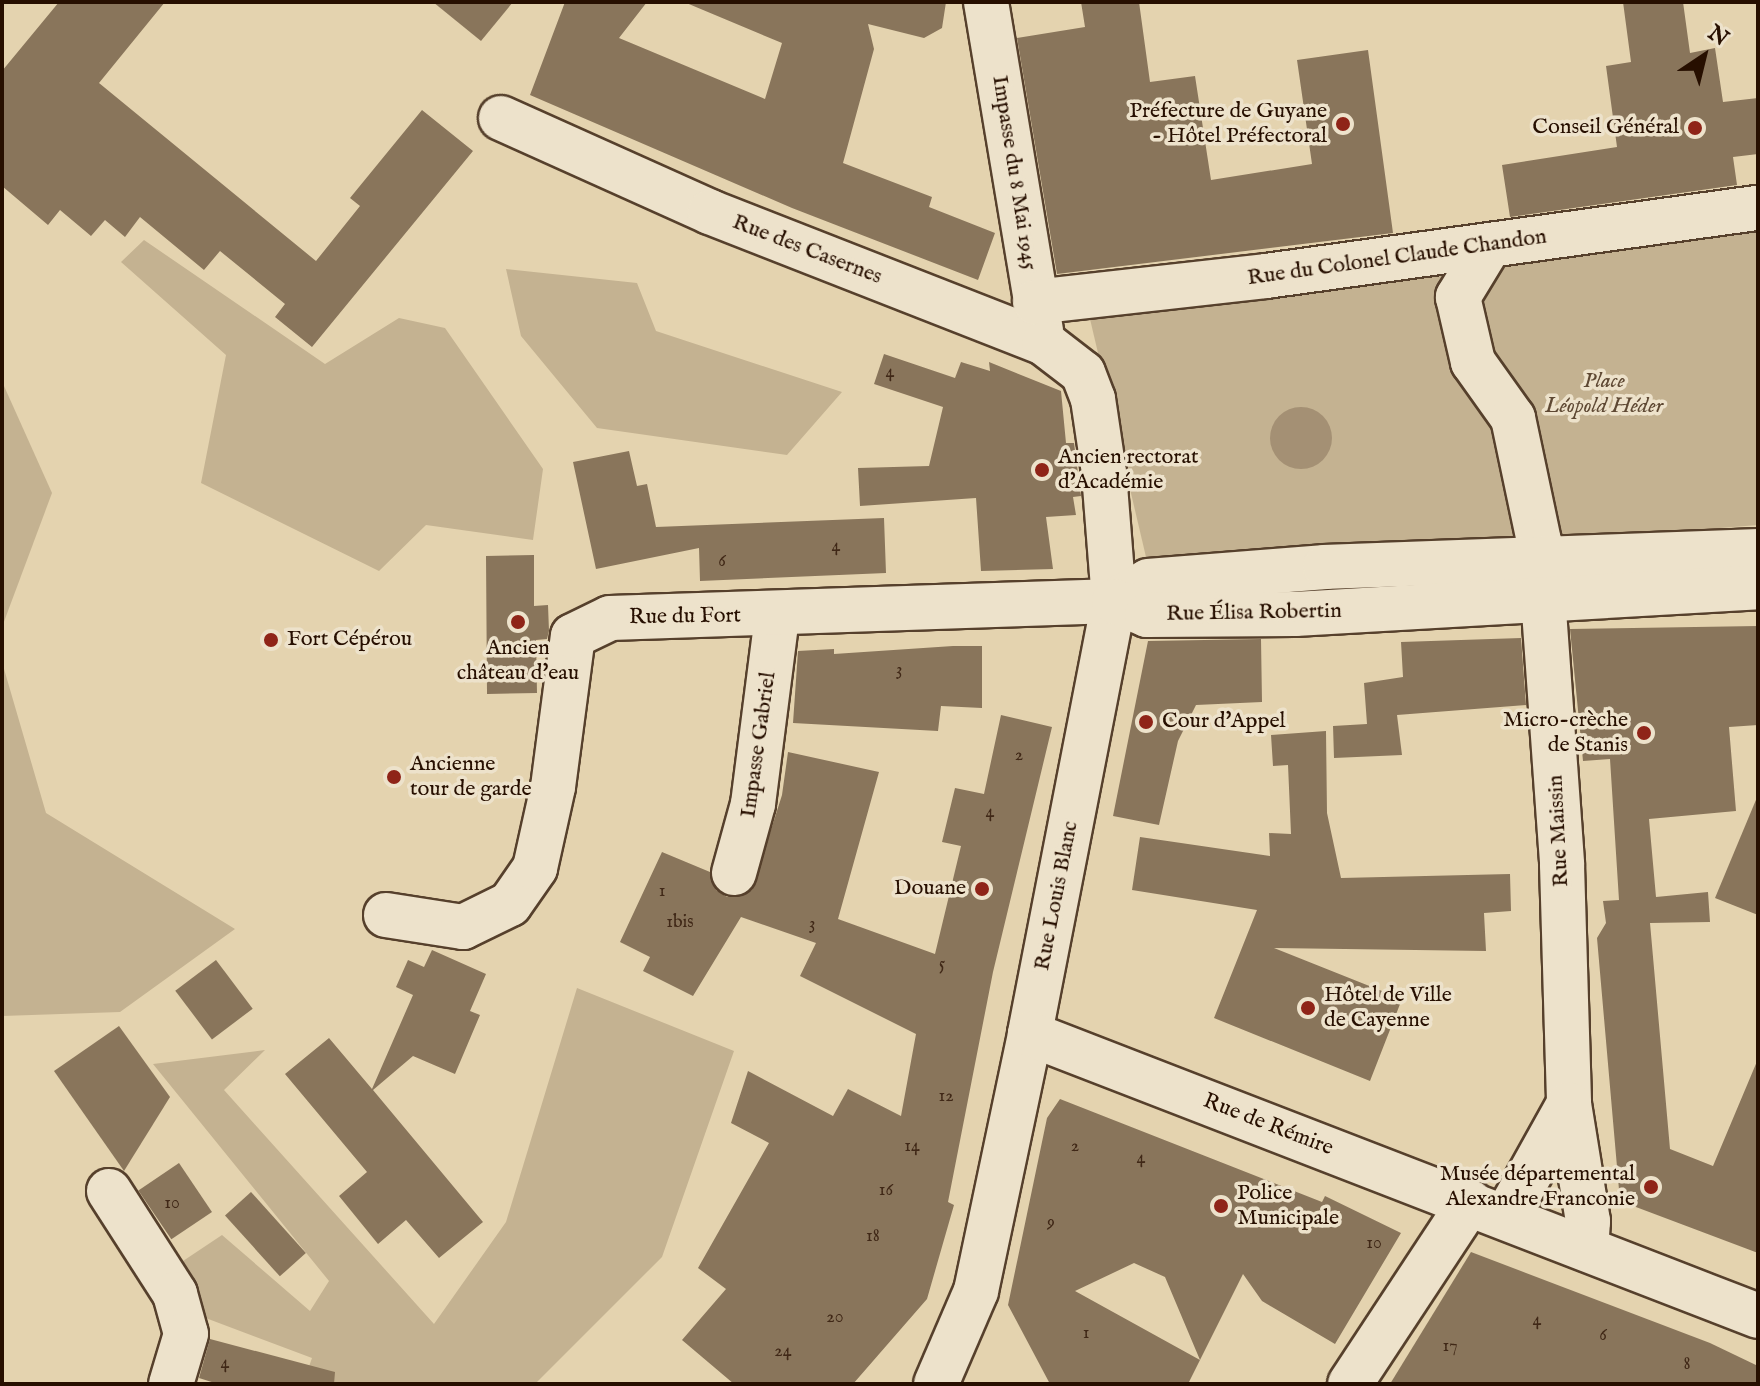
<!DOCTYPE html>
<html>
<head>
<meta charset="utf-8">
<style>
  body { margin:0 }
  #map { position:relative; width:1760px; height:1386px; overflow:hidden; background:#e4d3af; font-family:"IM FELL English",serif }
  div>[style] { position:absolute }
  .green>* { inset:0; background:#c4b291 }
  .water>* { inset:0; background:#a49074 }
  .round { border-radius:50% }
  .building>* { inset:0; background:#89755b; transform-origin:0 0 }
  .roads { filter:drop-shadow(2px 0 #56402c) drop-shadow(-2px 0 #56402c) drop-shadow(0 2px #56402c) drop-shadow(0 -2px #56402c) }
  .street>* { height:44px; margin:-22px; padding:0 22px; transform-origin:22px; border-radius:22px; background:#ede2cb }
  .secondary>* { height:44px; margin:-22px; padding:0 22px; transform-origin:22px; border-radius:22px; background:#ede2cb }
  .dots>* { width:22px; height:22px; translate:-50% -50%; box-sizing:border-box; border:4px solid #ede2cb; border-radius:50% }
  span { translate:-50% -50%; white-space:nowrap; text-align:center; line-height:1.15; -webkit-text-stroke:7px #ede2cb; paint-order:stroke }
  .number-label { font-size:18px; color:#402817 }
  .number-label span { -webkit-text-stroke-width:0 }
  .poi-label { font-size:22px; color:#270f00 }
  .right { translate:-100% -50%; text-align:right }
  .left { translate:0 -50%; text-align:left }
  .street-label { font-size:22px; color:#270f00 }
  .park-label { font-size:22px; color:#5e4833; font-style:italic }
  .frame { position:absolute; inset:0; border:4px solid #270f00; pointer-events:none }
  .north { position:absolute; left:1664px; top:16px; width:80px; height:80px; -webkit-text-stroke:6px #ede2cb; paint-order:stroke; rotate:35deg; font-size:22px; font-weight:700; line-height:32px; text-align:center; color:#270f00 }
  .north::after { content:''; display:block; margin:auto; width:28px; height:36px; background:#270f00; clip-path:polygon(50% 0,100% 100%,50% 72%,0 100%) }
</style>
</head>
<body>
<div id="map">
  <div class="green">
    <div style="clip-path:polygon(1758px 229px,1758px 525px,1150px 574px,1090px 319px)"></div>
    <div style="clip-path:polygon(144px 240px,325px 364px,399px 318px,445px 328px,543px 469px,533px 540px,426px 525px,379px 571px,201px 483px,226px 355px,121px 262px)"></div>
    <div style="clip-path:polygon(506px 269px,637px 283px,656px 331px,842px 392px,787px 455px,597px 428px,521px 336px)"></div>
    <div style="clip-path:polygon(4px 386px,52px 493px,2px 627px,2px 388px)"></div>
    <div style="clip-path:polygon(2px 662px,46px 813px,235px 929px,120px 1012px,2px 1016px)"></div>
    <div style="clip-path:polygon(577px 988px,734px 1051px,662px 1257px,536px 1383px,303px 1384px,312px 1358px,203px 1317px,183px 1261px,222px 1235px,310px 1311px,329px 1281px,153px 1064px,265px 1050px,224px 1090px,434px 1324px,506px 1222px)"></div>
  </div>
  <div class="water">
    <div class="round" style="left:1270px;top:407px;width:62px;height:62px"></div>
  </div>
  <div class="building">
    <div style="clip-path:polygon(59px 2px,165px 2px,99px 83px,316px 261px,360px 206px,350px 198px,422px 110px,473px 151px,312px 347px,275px 317px,285px 304px,220px 251px,204px 270px,140px 217px,125px 237px,105px 220px,91px 236px,60px 210px,48px 225px,2px 186px,2px 71px)"></div>
    <div style="clip-path:polygon(433px 2px,513px 2px,481px 41px)"></div>
    <div style="clip-path:polygon(565px 2px,647px 2px,619px 38px,765px 99px,782px 43px,684px 2px,946px 2px,942px 28px,924px 38px,868px 24px,874px 49px,843px 163px,932px 197px,929px 207px,995px 233px,978px 280px,792px 208px,530px 95px)"></div>
    <div style="clip-path:polygon(1081px 2px,1139px 2px,1150px 82px,1195px 76px,1211px 180px,1312px 164px,1297px 60px,1368px 50px,1393px 233px,1057px 274px,1017px 38px,1085px 27px)"></div>
    <div style="clip-path:polygon(1623px 2px,1683px 2px,1690px 53px,1715px 48px,1723px 102px,1758px 98px,1758px 154px,1733px 157px,1737px 185px,1510px 217px,1502px 165px,1617px 147px,1606px 66px,1631px 62px)"></div>
    <div style="clip-path:polygon(884px 354px,955px 378px,961px 362px,990px 371px,989px 362px,1061px 391px,1066px 443px,1074px 443px,1081px 496px,1073px 497px,1076px 515px,1046px 517px,1053px 569px,981px 571px,976px 498px,860px 506px,858px 468px,929px 466px,943px 407px,874px 384px)"></div>
    <div style="clip-path:polygon(629px 451px,637px 486px,647px 484px,656px 527px,884px 518px,886px 573px,700px 581px,699px 548px,596px 569px,573px 462px)"></div>
    <div style="clip-path:polygon(534px 555px,534px 606px,548px 605px,549px 631px,547px 639px,536px 640px,537px 693px,487px 694px,486px 556px)"></div>
    <div style="clip-path:polygon(1758px 626px,1758px 725px,1729px 727px,1736px 811px,1649px 819px,1656px 897px,1708px 892px,1710px 922px,1650px 923px,1670px 1149px,1713px 1166px,1758px 1059px,1758px 1253px,1620px 1201px,1597px 938px,1606px 923px,1603px 901px,1619px 900px,1610px 759px,1583px 761px,1570px 629px)"></div>
    <div style="clip-path:polygon(1521px 638px,1526px 705px,1397px 715px,1402px 755px,1334px 758px,1333px 726px,1367px 724px,1364px 683px,1403px 677px,1401px 642px)"></div>
    <div style="clip-path:polygon(1261px 639px,1262px 702px,1196px 705px,1178px 741px,1159px 825px,1113px 816px,1148px 641px)"></div>
    <div style="clip-path:polygon(953px 646px,982px 646px,982px 708px,941px 706px,938px 731px,793px 723px,798px 651px,834px 649px,834px 654px)"></div>
    <div style="clip-path:polygon(1001px 715px,1052px 727px,993px 972px,948px 1202px,954px 1205px,927px 1299px,853px 1384px,734px 1384px,682px 1340px,726px 1289px,698px 1268px,769px 1143px,731px 1123px,748px 1071px,833px 1116px,848px 1089px,901px 1116px,916px 1034px,800px 976px,816px 943px,741px 917px,693px 996px,643px 971px,650px 957px,620px 942px,662px 852px,710px 872px,716px 890px,727px 897px,752px 890px,782px 795px,788px 752px,879px 772px,838px 919px,935px 954px,961px 846px,942px 842px,955px 788px,984px 794px)"></div>
    <div style="clip-path:polygon(1326px 731px,1327px 813px,1341px 878px,1510px 874px,1511px 911px,1484px 913px,1486px 951px,1274px 948px,1402px 999px,1370px 1081px,1214px 1018px,1257px 910px,1132px 890px,1140px 837px,1270px 856px,1269px 833px,1291px 834px,1288px 765px,1273px 766px,1271px 735px)"></div>
    <div style="clip-path:polygon(1758px 795px,1758px 915px,1715px 898px)"></div>
    <div style="clip-path:polygon(432px 950px,486px 974px,470px 1011px,480px 1015px,455px 1074px,413px 1056px,373px 1090px,483px 1222px,439px 1258px,406px 1220px,378px 1244px,339px 1196px,367px 1172px,285px 1074px,329px 1038px,372px 1089px,413px 995px,396px 987px,408px 960px,424px 967px)"></div>
    <div style="left:216px;top:960px;width:61px;height:51px;rotate:53deg"></div>
    <div style="clip-path:polygon(119px 1026px,170px 1097px,124px 1171px,54px 1071px)"></div>
    <div style="clip-path:polygon(1060px 1099px,1322px 1202px,1325px 1196px,1401px 1233px,1335px 1344px,1262px 1301px,1243px 1274px,1200px 1360px,1165px 1277px,1134px 1263px,1075px 1291px,1200px 1360px,1188px 1384px,1050px 1384px,1008px 1305px,1047px 1118px)"></div>
    <div style="left:179px;top:1163px;width:59px;height:49px;rotate:56deg"></div>
    <div style="left:251px;top:1192px;width:82px;height:35px;rotate:48deg"></div>
    <div style="clip-path:polygon(1471px 1252px,1710px 1343px,1758px 1366px,1758px 1384px,1390px 1384px)"></div>
    <div style="clip-path:polygon(210px 1339px,335px 1372px,334px 1384px,218px 1384px,199px 1378px)"></div>
  </div>
  <div class="roads">
    <div class="street">
      <div style="left:986px;top:2px;width:334px;rotate:80.5deg"></div>
      <div style="left:501px;top:118px;width:229px;rotate:24.2deg"></div>
      <div style="left:710px;top:212px;width:359px;rotate:21.4deg"></div>
      <div style="left:1044px;top:343px;width:49px;rotate:37.6deg"></div>
      <div style="left:1083px;top:373px;width:28px;rotate:69deg"></div>
      <div style="left:1093px;top:399px;width:75px;rotate:81.5deg"></div>
      <div style="left:1104px;top:473px;width:128px;rotate:85.5deg"></div>
      <div style="left:1114px;top:601px;width:441px;rotate:101deg"></div>
      <div style="left:1489px;top:246px;width:60px;rotate:121.3deg"></div>
      <div style="left:1458px;top:297px;width:67px;rotate:77deg"></div>
      <div style="left:1473px;top:362px;width:69px;rotate:54.5deg"></div>
      <div style="left:1513px;top:418px;width:126px;rotate:78.1deg"></div>
      <div style="left:1539px;top:541px;width:325px;rotate:85.9deg"></div>
      <div style="left:1562px;top:865px;width:239px;rotate:88.3deg"></div>
      <div style="left:1569px;top:1104px;width:119px;rotate:80.8deg"></div>
      <div style="left:1588px;top:1221px;width:28px;rotate:94deg"></div>
      <div style="left:1035px;top:302px;width:232px;rotate:-6.4deg"></div>
      <div style="left:1266px;top:276px;width:497px;rotate:-7.9deg"></div>
      <div style="left:1114px;top:601px;width:39px;rotate:-30deg"></div>
      <div style="left:1148px;top:581px;width:178px;rotate:-4.5deg"></div>
      <div style="left:1325px;top:567px;width:433px;rotate:-2.1deg"></div>
      <div style="left:734px;top:873px;width:72px;rotate:-74.6deg"></div>
      <div style="left:753px;top:804px;width:190px;rotate:-82.7deg"></div>
      <div style="left:386px;top:915px;width:78px;rotate:8.9deg"></div>
      <div style="left:463px;top:927px;width:52px;rotate:-26.1deg"></div>
      <div style="left:510px;top:904px;width:44px;rotate:-55.2deg"></div>
      <div style="left:535px;top:868px;width:83px;rotate:-77.5deg"></div>
      <div style="left:553px;top:787px;width:152px;rotate:-82.5deg"></div>
      <div style="left:573px;top:636px;width:41px;rotate:-25.9deg"></div>
      <div style="left:610px;top:618px;width:504px;rotate:-1.93deg"></div>
      <div style="left:1114px;top:601px;width:36px;rotate:23deg"></div>
      <div style="left:1147px;top:615px;width:148px;rotate:-0.4deg"></div>
      <div style="left:1295px;top:614px;width:464px;rotate:-3.3deg"></div>
      <div style="left:109px;top:1191px;width:122px;rotate:57.3deg"></div>
      <div style="left:175px;top:1294px;width:41px;rotate:74.6deg"></div>
      <div style="left:186px;top:1334px;width:52px;rotate:106.7deg"></div>
      <div style="left:1506px;top:1217px;width:129px;rotate:-60.9deg"></div>
      <div style="left:1350px;top:1384px;width:218px;rotate:-56.6deg"></div>
    </div>
    <div class="secondary">
      <div style="left:936px;top:1384px;width:101px;rotate:-66.7deg"></div>
      <div style="left:976px;top:1291px;width:263px;rotate:-78.1deg"></div>
      <div style="left:1030px;top:1034px;width:781px;rotate:21.17deg"></div>
    </div>
  </div>
  <div class="dots">
    <div style="left:1343px;top:124px;background:#8f2418"></div>
    <div style="left:1695px;top:128px;background:#8f2418"></div>
    <div style="left:1042px;top:470px;background:#8f2418"></div>
    <div style="left:518px;top:622px;background:#8f2418"></div>
    <div style="left:271px;top:640px;background:#8f2418"></div>
    <div style="left:1146px;top:722px;background:#8f2418"></div>
    <div style="left:1644px;top:733px;background:#8f2418"></div>
    <div style="left:394px;top:777px;background:#8f2418"></div>
    <div style="left:982px;top:889px;background:#8f2418"></div>
    <div style="left:1308px;top:1008px;background:#8f2418"></div>
    <div style="left:1651px;top:1187px;background:#8f2418"></div>
    <div style="left:1221px;top:1206px;background:#8f2418"></div>
  </div>
  <div class="number-label">
    <span style="left:890px;top:373px">4</span>
    <span style="left:836px;top:547px">4</span>
    <span style="left:722px;top:562px">6</span>
    <span style="left:899px;top:671px">3</span>
    <span style="left:1019px;top:756px">2</span>
    <span style="left:990px;top:813px">4</span>
    <span style="left:662px;top:892px">1</span>
    <span style="left:680px;top:923px">1bis</span>
    <span style="left:812px;top:925px">3</span>
    <span style="left:942px;top:965px">5</span>
    <span style="left:946px;top:1097px">12</span>
    <span style="left:912px;top:1147px">14</span>
    <span style="left:1075px;top:1147px">2</span>
    <span style="left:1141px;top:1159px">4</span>
    <span style="left:886px;top:1191px">16</span>
    <span style="left:172px;top:1204px">10</span>
    <span style="left:1051px;top:1223px">9</span>
    <span style="left:873px;top:1237px">18</span>
    <span style="left:1374px;top:1244px">10</span>
    <span style="left:835px;top:1318px">20</span>
    <span style="left:1537px;top:1321px">4</span>
    <span style="left:1086px;top:1334px">1</span>
    <span style="left:1603px;top:1336px">6</span>
    <span style="left:1450px;top:1347px">17</span>
    <span style="left:783px;top:1352px">24</span>
    <span style="left:225px;top:1364px">4</span>
    <span style="left:1687px;top:1365px">8</span>
  </div>
  <div class="poi-label">
    <span class="right" style="left:1327px;top:124px">Préfecture de Guyane<br>- Hôtel Préfectoral</span>
    <span class="right" style="left:1679px;top:128px">Conseil Général</span>
    <span class="left" style="left:1058px;top:470px">Ancien rectorat<br>d'Académie</span>
    <span class="left" style="left:287px;top:640px">Fort Cépérou</span>
    <span style="left:518px;top:661px">Ancien<br>château d'eau</span>
    <span class="right" style="left:1628px;top:733px">Micro-crèche<br>de Stanis</span>
    <span class="left" style="left:1162px;top:722px">Cour d'Appel</span>
    <span class="left" style="left:410px;top:777px">Ancienne<br>tour de garde</span>
    <span class="right" style="left:966px;top:889px">Douane</span>
    <span class="left" style="left:1324px;top:1008px">Hôtel de Ville<br>de Cayenne</span>
    <span class="right" style="left:1635px;top:1187px">Musée départemental<br>Alexandre Franconie</span>
    <span class="left" style="left:1237px;top:1206px">Police<br>Municipale</span>
  </div>
  <div class="street-label">
    <span style="left:1014px;top:173px;rotate:81deg">Impasse du 8 Mai 1945</span>
    <span style="left:807px;top:250px;rotate:21deg">Rue des Casernes</span>
    <span style="left:1397px;top:258px;rotate:-8deg">Rue du Colonel Claude Chandon</span>
    <span style="left:1254px;top:613px;rotate:-1deg">Rue Élisa Robertin</span>
    <span style="left:685px;top:617px;rotate:-1deg">Rue du Fort</span>
    <span style="left:759px;top:745px;rotate:-82deg">Impasse Gabriel</span>
    <span style="left:1559px;top:831px;rotate:-93deg">Rue Maissin</span>
    <span style="left:1057px;top:896px;rotate:-79deg">Rue Louis Blanc</span>
    <span style="left:1268px;top:1125px;rotate:21deg">Rue de Rémire</span>
  </div>
  <div class="park-label">
    <span style="left:1604px;top:394px">Place<br>Léopold Héder</span>
  </div>
  <div class="frame"></div>
  <div class="north">N</div>
</div>
</body>
</html>
